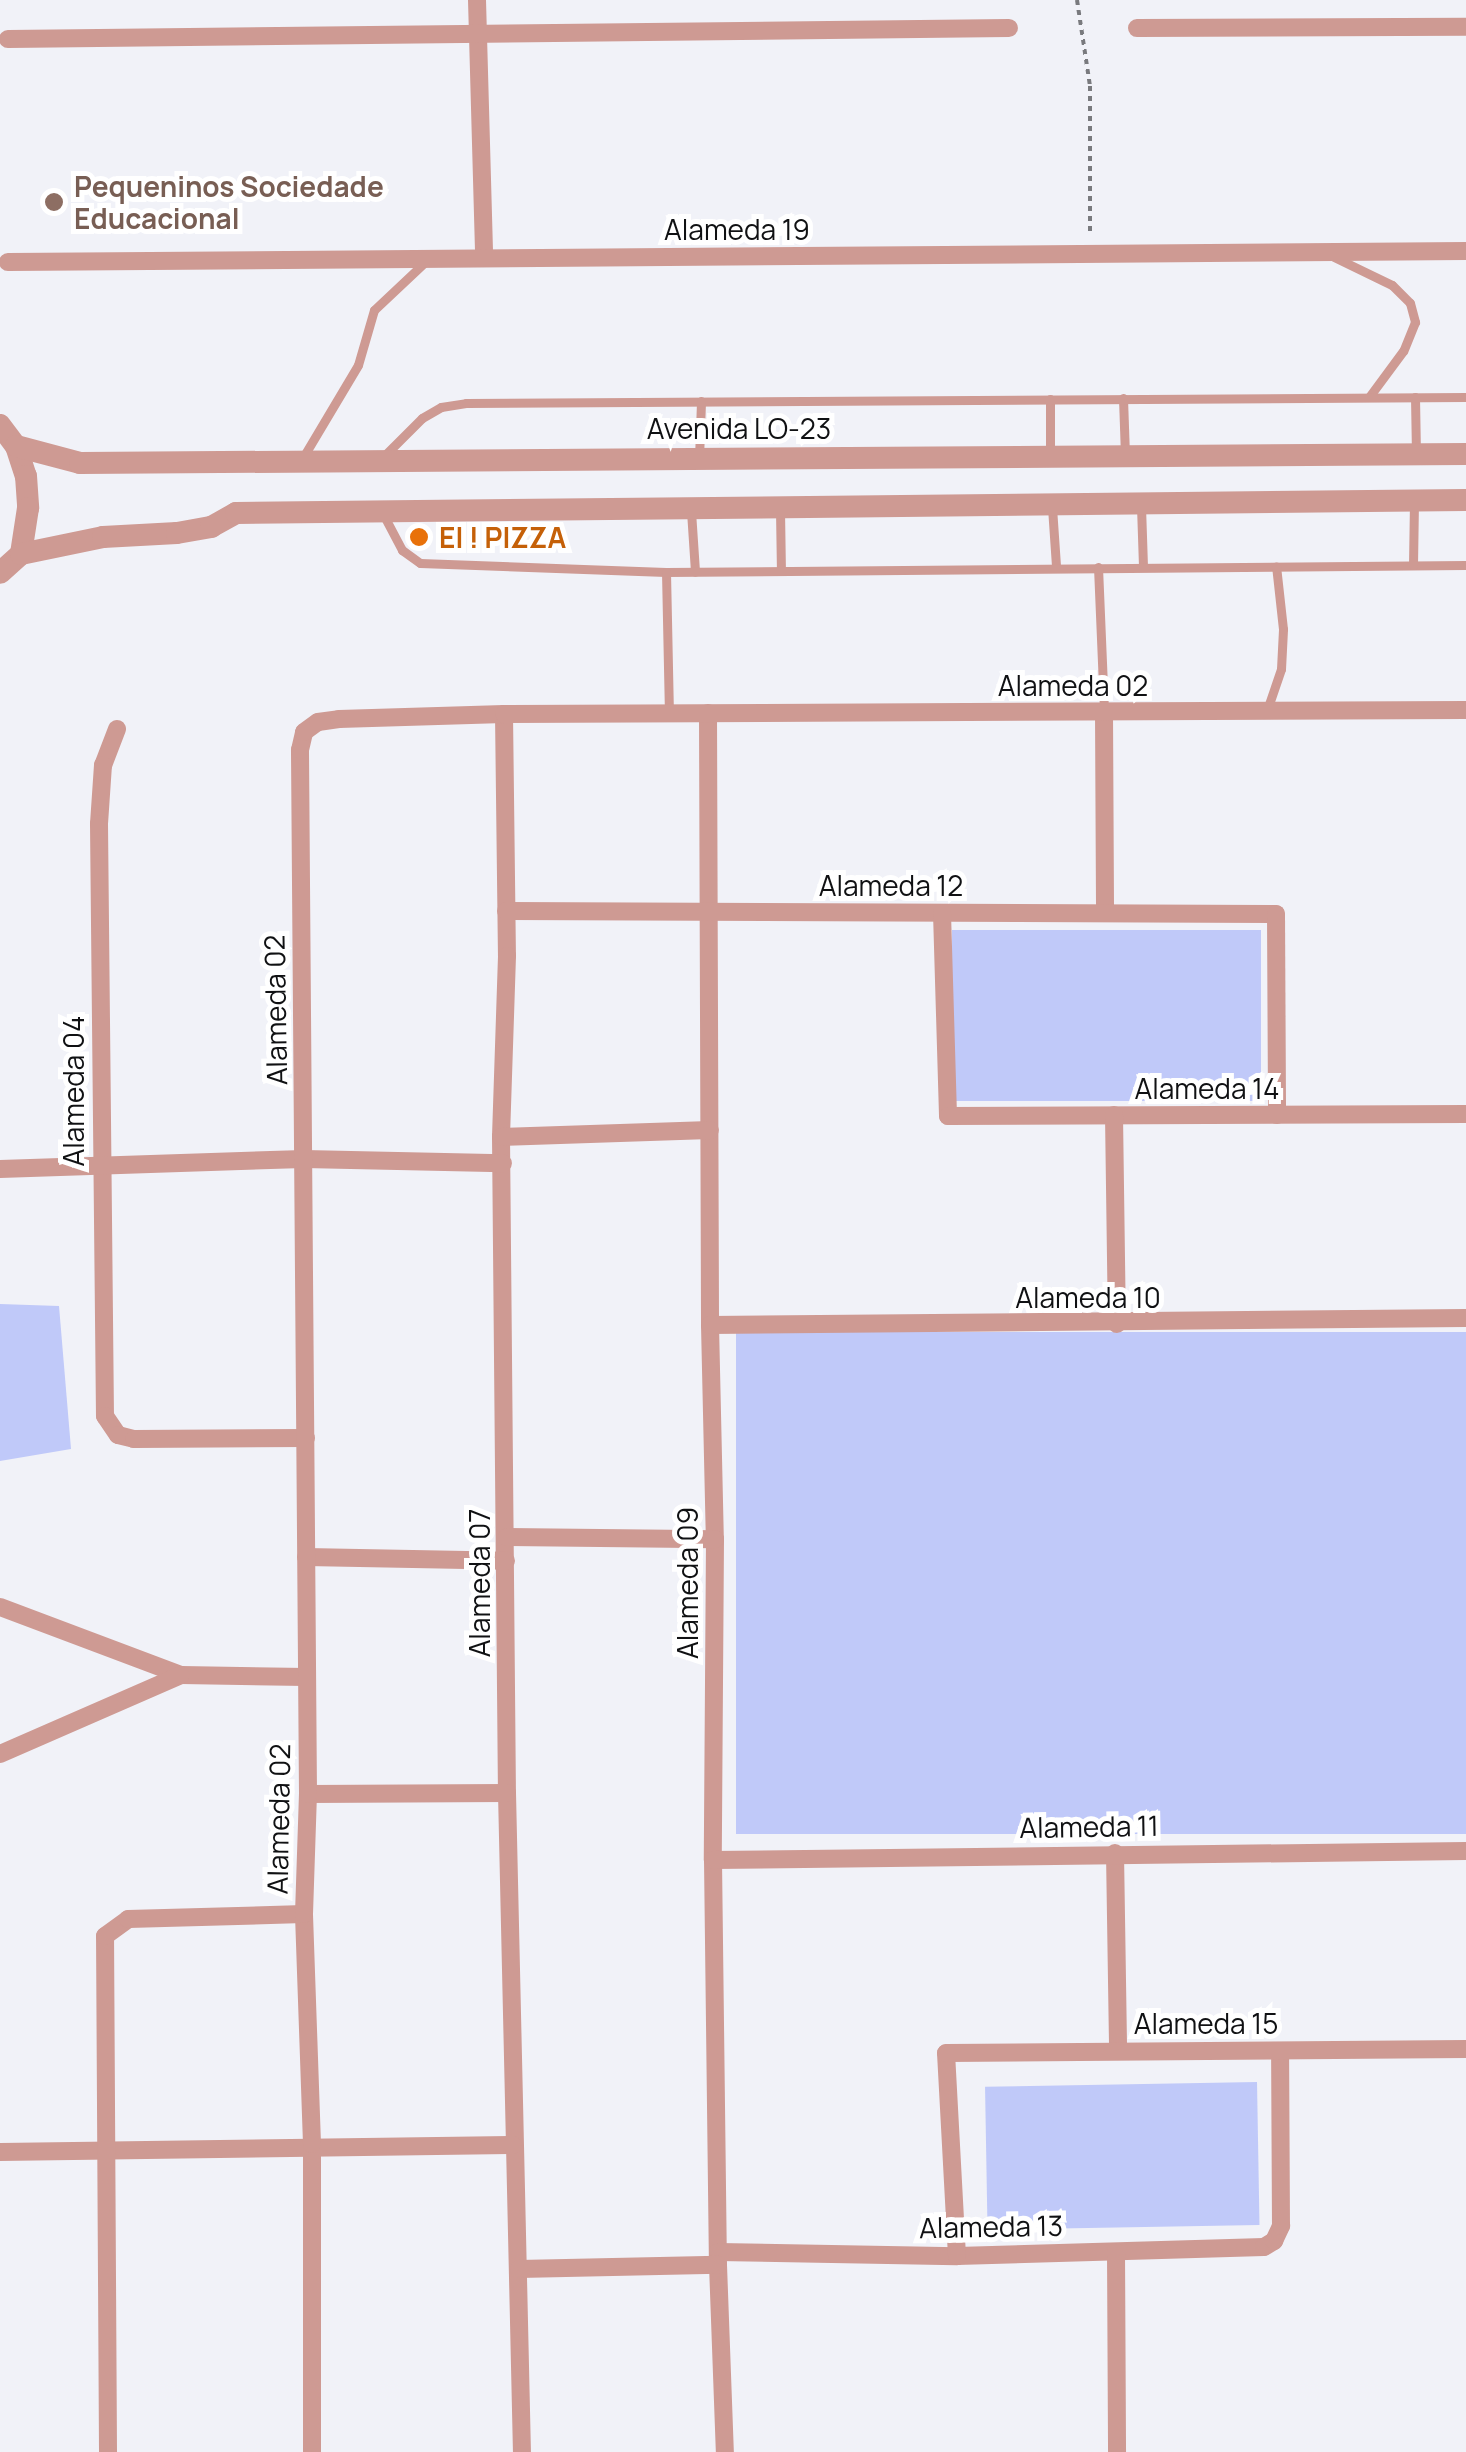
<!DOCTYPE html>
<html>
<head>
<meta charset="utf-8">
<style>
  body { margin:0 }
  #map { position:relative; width:1466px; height:2452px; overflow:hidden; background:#f1f2f8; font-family:Manrope,sans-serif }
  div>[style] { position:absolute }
  .green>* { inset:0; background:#c0c9f9; transform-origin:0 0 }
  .path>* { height:4px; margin-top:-2px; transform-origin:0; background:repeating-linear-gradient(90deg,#797a7e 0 5px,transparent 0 10px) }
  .service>* { height:9px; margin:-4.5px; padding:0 4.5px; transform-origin:4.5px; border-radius:4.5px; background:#ce9a93 }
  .minor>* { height:18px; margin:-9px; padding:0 9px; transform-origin:9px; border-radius:9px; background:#ce9a93 }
  .tertiary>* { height:22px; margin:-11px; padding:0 11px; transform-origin:11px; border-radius:11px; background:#ce9a93 }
  .dots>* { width:28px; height:28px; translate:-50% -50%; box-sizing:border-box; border:5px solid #fff; border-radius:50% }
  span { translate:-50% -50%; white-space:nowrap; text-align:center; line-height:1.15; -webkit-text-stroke:10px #fff; paint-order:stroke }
  .education-label { font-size:28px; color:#785e54; font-weight:700 }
  .left { translate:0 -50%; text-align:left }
  .street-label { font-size:28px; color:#101113 }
  .food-label { font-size:28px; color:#c56008; font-weight:700 }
</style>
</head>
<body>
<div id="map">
  <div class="green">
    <div style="left:1261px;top:930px;width:171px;height:309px;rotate:90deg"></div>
    <div style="clip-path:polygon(0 1304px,59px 1306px,71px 1449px,0 1461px)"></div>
    <div style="left:1466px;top:1332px;width:502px;height:730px;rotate:90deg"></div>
    <div style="left:1257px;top:2082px;width:143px;height:272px;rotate:89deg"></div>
  </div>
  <div class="path">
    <div style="left:1077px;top:0;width:87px;rotate:81.4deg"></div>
    <div style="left:1090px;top:86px;width:148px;rotate:90deg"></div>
  </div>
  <div class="service">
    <div style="left:1334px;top:257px;width:64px;rotate:25.8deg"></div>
    <div style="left:1392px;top:285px;width:25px;rotate:45deg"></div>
    <div style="left:1410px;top:303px;width:20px;rotate:75deg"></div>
    <div style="left:1415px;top:322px;width:31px;rotate:112deg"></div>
    <div style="left:1403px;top:351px;width:57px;rotate:126.5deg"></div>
    <div style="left:1415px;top:397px;width:57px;rotate:89deg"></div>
    <div style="left:1123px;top:398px;width:58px;rotate:88deg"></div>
    <div style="left:1050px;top:399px;width:57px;rotate:90deg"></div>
    <div style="left:385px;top:455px;width:52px;rotate:-45deg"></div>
    <div style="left:422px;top:418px;width:22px;rotate:-30deg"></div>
    <div style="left:441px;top:407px;width:25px;rotate:-9deg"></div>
    <div style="left:466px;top:403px;width:1000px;rotate:-0.34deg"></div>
    <div style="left:302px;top:459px;width:109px;rotate:-59.2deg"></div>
    <div style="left:358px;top:365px;width:57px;rotate:-73.8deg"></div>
    <div style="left:374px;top:310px;width:73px;rotate:-43.3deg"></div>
    <div style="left:699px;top:459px;width:58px;rotate:-88deg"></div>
    <div style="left:1141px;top:506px;width:60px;rotate:88.1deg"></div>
    <div style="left:1052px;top:507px;width:59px;rotate:86.1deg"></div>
    <div style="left:780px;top:510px;width:61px;rotate:89.1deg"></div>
    <div style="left:691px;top:511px;width:61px;rotate:86.2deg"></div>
    <div style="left:383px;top:514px;width:41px;rotate:62.2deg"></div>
    <div style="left:402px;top:550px;width:22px;rotate:36deg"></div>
    <div style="left:420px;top:563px;width:246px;rotate:2.1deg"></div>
    <div style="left:666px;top:572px;width:800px;rotate:-0.5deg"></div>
    <div style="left:1413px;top:565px;width:62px;rotate:-89.1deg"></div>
    <div style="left:1098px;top:567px;width:146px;rotate:87.6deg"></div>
    <div style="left:666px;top:572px;width:141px;rotate:88.8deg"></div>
    <div style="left:1267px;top:710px;width:43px;rotate:-71.1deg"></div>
    <div style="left:1281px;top:669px;width:40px;rotate:-87.1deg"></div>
    <div style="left:1283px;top:629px;width:63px;rotate:-96.3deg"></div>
  </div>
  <div class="minor">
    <div style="left:477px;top:0;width:258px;rotate:88.4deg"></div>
    <div style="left:1137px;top:28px;width:329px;rotate:-0.2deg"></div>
    <div style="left:8px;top:39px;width:1001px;rotate:-0.63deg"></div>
    <div style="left:8px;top:262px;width:1458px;rotate:-0.43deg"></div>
    <div style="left:708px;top:713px;width:612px;rotate:89.81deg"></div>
    <div style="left:710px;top:1325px;width:214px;rotate:88.7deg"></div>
    <div style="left:715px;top:1539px;width:321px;rotate:90.4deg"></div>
    <div style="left:713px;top:1860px;width:405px;rotate:89.3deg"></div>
    <div style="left:718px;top:2265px;width:187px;rotate:87.9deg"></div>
    <div style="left:1104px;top:713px;width:200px;rotate:89.7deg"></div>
    <div style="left:504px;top:714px;width:242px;rotate:89.3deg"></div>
    <div style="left:507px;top:956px;width:181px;rotate:91.9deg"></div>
    <div style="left:501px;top:1137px;width:656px;rotate:89.48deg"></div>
    <div style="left:507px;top:1793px;width:659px;rotate:88.7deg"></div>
    <div style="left:117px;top:729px;width:39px;rotate:111deg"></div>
    <div style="left:103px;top:765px;width:59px;rotate:93.9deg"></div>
    <div style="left:99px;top:824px;width:592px;rotate:89.42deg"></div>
    <div style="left:105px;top:1416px;width:23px;rotate:56deg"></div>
    <div style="left:118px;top:1435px;width:16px;rotate:14deg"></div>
    <div style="left:134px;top:1439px;width:172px;rotate:-0.3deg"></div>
    <div style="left:506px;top:911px;width:770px;rotate:0.22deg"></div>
    <div style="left:1276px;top:914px;width:201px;rotate:89.7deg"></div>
    <div style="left:942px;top:913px;width:203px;rotate:88.3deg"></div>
    <div style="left:948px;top:1116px;width:518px;rotate:-0.22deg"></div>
    <div style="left:1114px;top:1115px;width:209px;rotate:89.2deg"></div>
    <div style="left:501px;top:1137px;width:209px;rotate:-1.9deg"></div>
    <div style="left:0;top:1169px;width:304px;rotate:-1.9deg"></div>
    <div style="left:304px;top:1159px;width:199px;rotate:1.2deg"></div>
    <div style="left:710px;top:1325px;width:756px;rotate:-0.53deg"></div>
    <div style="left:507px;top:1537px;width:208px;rotate:0.6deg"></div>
    <div style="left:306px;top:1557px;width:200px;rotate:1.1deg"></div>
    <div style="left:0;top:1607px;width:193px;rotate:20.6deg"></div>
    <div style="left:181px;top:1675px;width:125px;rotate:0.9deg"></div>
    <div style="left:0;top:1754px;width:197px;rotate:-23.6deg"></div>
    <div style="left:308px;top:1794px;width:199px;rotate:-0.3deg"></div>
    <div style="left:1115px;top:1853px;width:197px;rotate:89.1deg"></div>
    <div style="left:713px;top:1860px;width:753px;rotate:-0.68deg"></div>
    <div style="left:0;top:2152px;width:513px;rotate:-0.78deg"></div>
    <div style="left:718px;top:2252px;width:239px;rotate:1deg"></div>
    <div style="left:957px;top:2256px;width:307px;rotate:-1.7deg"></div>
    <div style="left:1264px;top:2247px;width:12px;rotate:-31deg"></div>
    <div style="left:1274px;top:2241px;width:17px;rotate:-65deg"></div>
    <div style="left:1281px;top:2226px;width:175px;rotate:-90.3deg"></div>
    <div style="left:1116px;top:2252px;width:200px;rotate:89.7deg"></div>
    <div style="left:957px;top:2256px;width:203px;rotate:-93.1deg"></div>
    <div style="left:946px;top:2053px;width:520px;rotate:-0.44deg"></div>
    <div style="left:519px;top:2269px;width:199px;rotate:-1.2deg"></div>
    <div style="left:108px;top:2452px;width:516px;rotate:-90.33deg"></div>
    <div style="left:105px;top:1936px;width:29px;rotate:-36deg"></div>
    <div style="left:128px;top:1919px;width:176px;rotate:-1.6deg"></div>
    <div style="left:312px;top:2452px;width:308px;rotate:-90deg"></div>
    <div style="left:312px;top:2144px;width:230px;rotate:-92deg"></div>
    <div style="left:304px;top:1914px;width:120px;rotate:-88.1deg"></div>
    <div style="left:308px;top:1794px;width:1044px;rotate:-90.44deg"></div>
    <div style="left:300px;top:750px;width:18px;rotate:-77deg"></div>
    <div style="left:304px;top:732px;width:17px;rotate:-36deg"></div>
    <div style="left:318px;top:722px;width:21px;rotate:-8deg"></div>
    <div style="left:339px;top:719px;width:165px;rotate:-1.7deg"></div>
    <div style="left:504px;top:714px;width:962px;rotate:-0.24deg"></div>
  </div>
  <div class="tertiary">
    <div style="left:0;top:425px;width:26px;rotate:53deg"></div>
    <div style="left:16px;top:446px;width:32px;rotate:72deg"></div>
    <div style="left:26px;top:476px;width:32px;rotate:86deg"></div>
    <div style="left:28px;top:508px;width:47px;rotate:98.7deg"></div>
    <div style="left:21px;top:554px;width:28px;rotate:138deg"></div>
    <div style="left:16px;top:446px;width:66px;rotate:14.9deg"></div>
    <div style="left:80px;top:463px;width:1386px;rotate:-0.37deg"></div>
    <div style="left:21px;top:554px;width:84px;rotate:-11.7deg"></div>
    <div style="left:103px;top:537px;width:74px;rotate:-3.1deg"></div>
    <div style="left:177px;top:533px;width:35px;rotate:-10deg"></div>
    <div style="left:211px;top:527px;width:29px;rotate:-29deg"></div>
    <div style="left:236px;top:513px;width:1230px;rotate:-0.61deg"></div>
  </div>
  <div class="dots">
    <div style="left:54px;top:202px;background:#8d6e63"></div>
    <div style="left:419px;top:537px;background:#e8710a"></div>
  </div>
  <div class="education-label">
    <span class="left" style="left:74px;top:202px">Pequeninos Sociedade<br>Educacional</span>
  </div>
  <div class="street-label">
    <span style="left:737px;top:229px">Alameda 19</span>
    <span style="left:739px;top:428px">Avenida LO-23</span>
    <span style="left:1073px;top:685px">Alameda 02</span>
    <span style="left:891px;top:885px">Alameda 12</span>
    <span style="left:275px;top:1010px;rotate:-91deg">Alameda 02</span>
    <span style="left:1207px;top:1088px">Alameda 14</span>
    <span style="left:73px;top:1091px;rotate:-90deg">Alameda 04</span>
    <span style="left:1088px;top:1297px">Alameda 10</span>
    <span style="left:479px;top:1583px;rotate:-90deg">Alameda 07</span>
    <span style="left:687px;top:1583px;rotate:-90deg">Alameda 09</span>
    <span style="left:278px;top:1819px;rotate:-89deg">Alameda 02</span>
    <span style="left:1089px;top:1826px;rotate:-1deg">Alameda 11</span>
    <span style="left:1206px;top:2023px">Alameda 15</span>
    <span style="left:991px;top:2226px;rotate:-1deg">Alameda 13</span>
  </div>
  <div class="food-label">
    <span class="left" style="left:439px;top:537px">EI ! PIZZA</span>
  </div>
</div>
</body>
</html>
